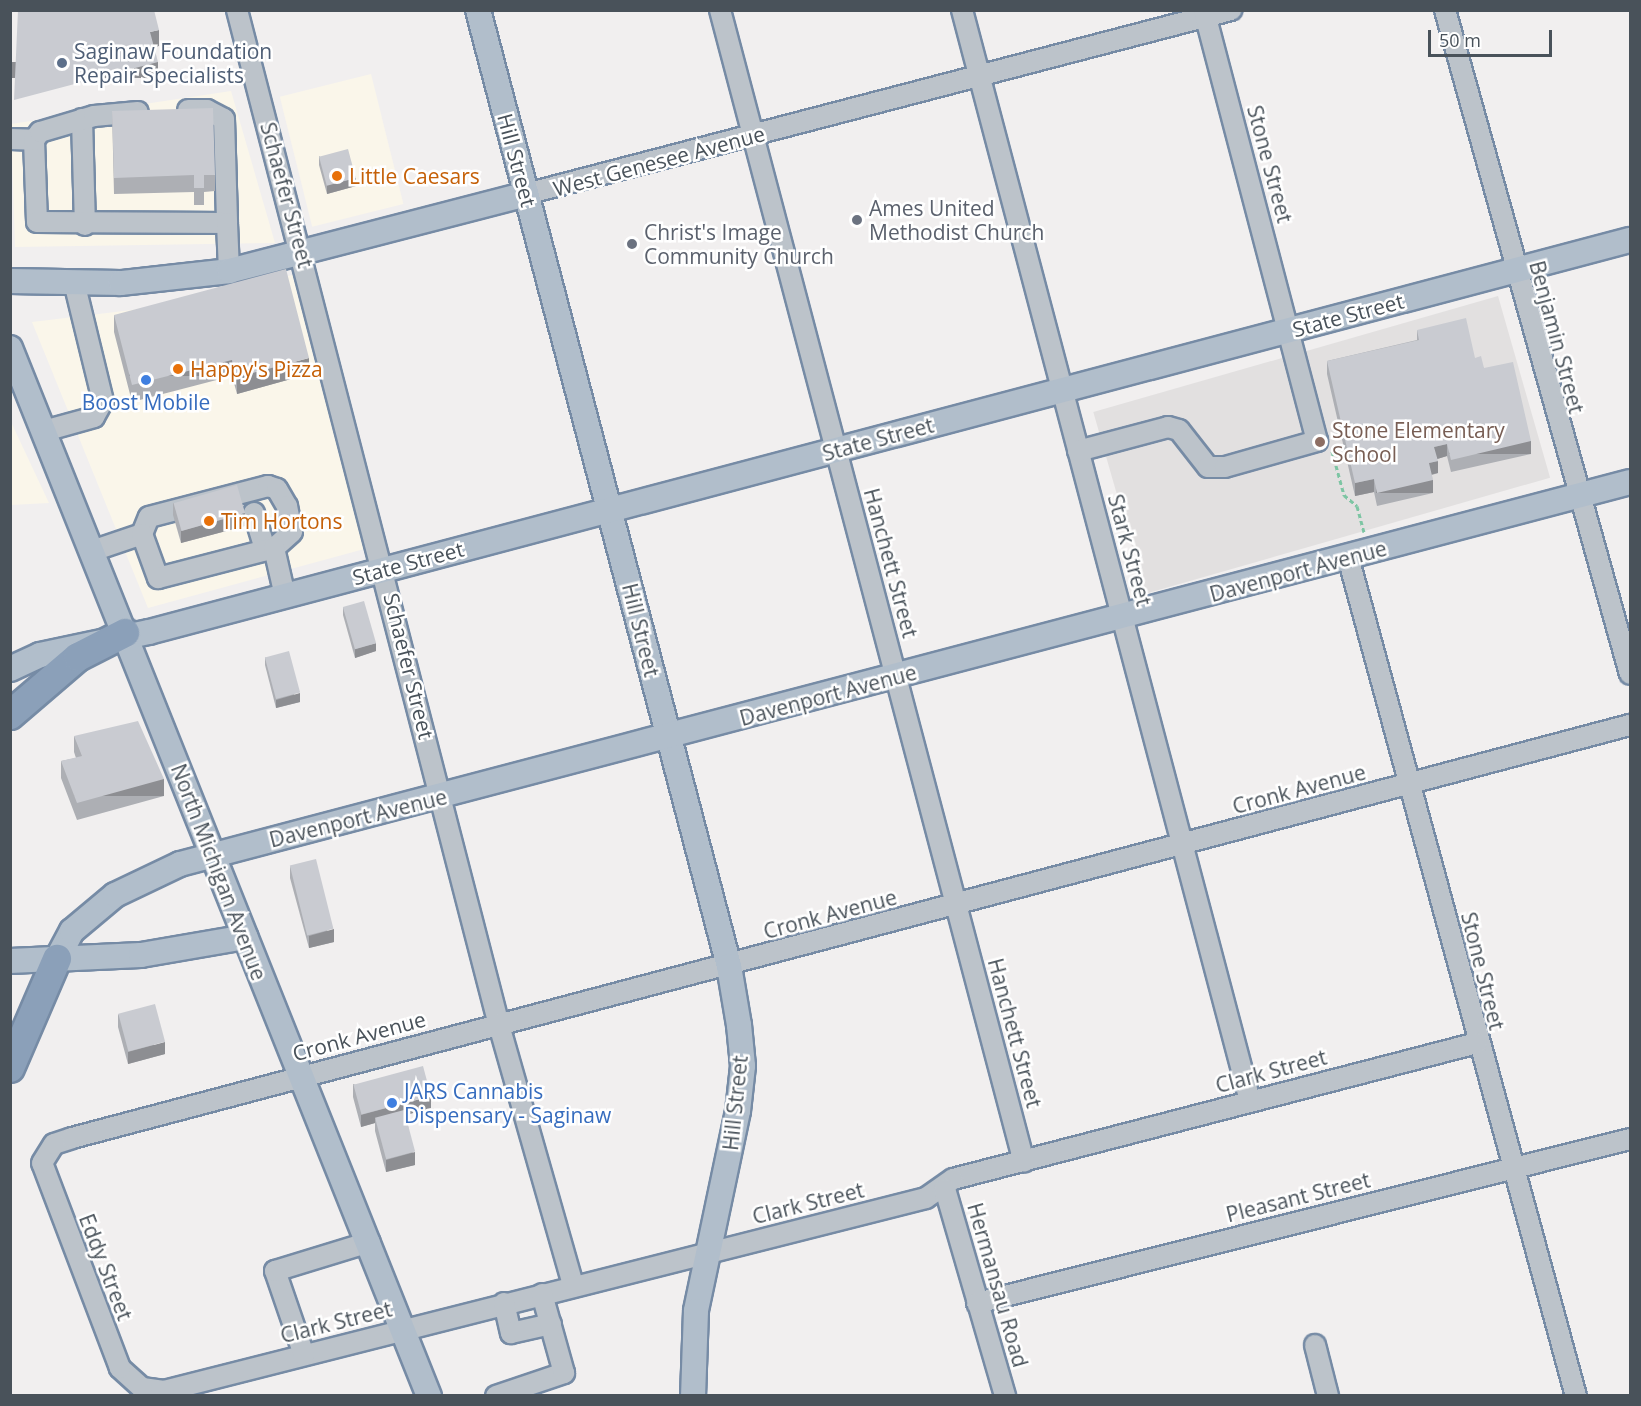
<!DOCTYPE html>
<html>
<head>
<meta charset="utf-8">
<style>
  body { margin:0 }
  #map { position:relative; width:1641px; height:1406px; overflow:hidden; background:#f1efef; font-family:"Open Sans",sans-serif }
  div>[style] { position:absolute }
  .commercial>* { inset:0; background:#faf6ea; transform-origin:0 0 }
  .education>* { inset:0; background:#e2e0e0; transform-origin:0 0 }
  .path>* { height:3px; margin-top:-1.5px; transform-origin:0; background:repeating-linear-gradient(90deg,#7dc5a3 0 4.5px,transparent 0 7.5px) }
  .roads { filter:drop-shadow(2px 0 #768ba5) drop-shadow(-2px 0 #768ba5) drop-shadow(0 2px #768ba5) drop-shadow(0 -2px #768ba5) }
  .minor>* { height:20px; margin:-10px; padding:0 10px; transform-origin:10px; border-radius:10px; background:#bcc3ca }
  .major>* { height:24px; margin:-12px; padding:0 12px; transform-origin:12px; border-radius:12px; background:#b1becb }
  .highway>* { height:28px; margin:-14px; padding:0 14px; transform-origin:14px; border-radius:14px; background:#8ba0b9 }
  .wall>* { inset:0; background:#adafb4 }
  .shaded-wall>* { inset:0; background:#8d8e92; transform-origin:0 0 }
  .building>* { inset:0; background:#c9cbd1; transform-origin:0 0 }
  .dots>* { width:16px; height:16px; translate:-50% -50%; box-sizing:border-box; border:3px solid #fff; border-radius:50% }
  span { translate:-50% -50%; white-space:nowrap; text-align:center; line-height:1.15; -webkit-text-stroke:5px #fff; paint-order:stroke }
  .service-label { font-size:21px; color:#4e5e75 }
  .left { translate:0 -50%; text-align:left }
  .street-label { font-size:21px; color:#49525a }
  .food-label { font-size:21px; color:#c56008 }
  .worship-label { font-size:21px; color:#5b616d }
  .shop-label { font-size:21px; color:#366cbe }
  .education-label { font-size:21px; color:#785e54 }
  .frame { position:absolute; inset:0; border:12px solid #49525a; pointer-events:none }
  .scale { position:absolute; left:1428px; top:30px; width:124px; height:27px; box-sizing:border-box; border:3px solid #49525a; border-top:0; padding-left:8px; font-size:18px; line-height:21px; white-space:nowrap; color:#49525a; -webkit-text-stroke:4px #fff; paint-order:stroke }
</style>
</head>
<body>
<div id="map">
  <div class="commercial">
    <div style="left:371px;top:74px;width:134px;height:94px;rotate:76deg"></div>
    <div style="clip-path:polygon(231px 91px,275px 243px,15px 247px,11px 124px)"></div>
    <div style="clip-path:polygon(296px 274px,368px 548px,148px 608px,32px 322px,165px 306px)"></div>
    <div style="clip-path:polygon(10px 422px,11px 422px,49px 503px,11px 505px)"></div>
  </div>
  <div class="education">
    <div style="left:1498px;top:296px;width:189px;height:421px;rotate:74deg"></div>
  </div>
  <div class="path">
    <div style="left:1332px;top:451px;width:46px;rotate:74.7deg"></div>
    <div style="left:1344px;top:495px;width:17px;rotate:40deg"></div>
    <div style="left:1357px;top:506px;width:27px;rotate:75deg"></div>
  </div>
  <div class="roads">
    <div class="minor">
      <div style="left:237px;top:10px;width:1048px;rotate:75.53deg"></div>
      <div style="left:499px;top:1025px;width:270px;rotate:74.1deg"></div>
      <div style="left:720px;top:10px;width:1191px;rotate:75.22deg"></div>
      <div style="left:962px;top:10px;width:1128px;rotate:75.21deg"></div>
      <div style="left:1445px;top:10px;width:689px;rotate:74.43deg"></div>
      <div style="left:188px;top:110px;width:19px"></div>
      <div style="left:207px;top:110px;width:19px;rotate:28deg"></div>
      <div style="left:224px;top:119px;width:104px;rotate:88.3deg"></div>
      <div style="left:82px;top:119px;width:106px;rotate:88.4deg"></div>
      <div style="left:10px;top:139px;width:24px;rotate:2deg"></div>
      <div style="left:34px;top:140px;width:82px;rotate:87.9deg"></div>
      <div style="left:37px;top:222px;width:190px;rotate:0.3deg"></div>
      <div style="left:227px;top:223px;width:48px;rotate:87.6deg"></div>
      <div style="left:34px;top:140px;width:10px;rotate:-53deg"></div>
      <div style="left:40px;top:132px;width:56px;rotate:-16.5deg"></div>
      <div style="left:94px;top:116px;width:44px;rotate:-5.2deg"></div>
      <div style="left:526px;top:194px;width:729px;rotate:-14.63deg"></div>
      <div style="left:44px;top:431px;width:52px;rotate:-15.6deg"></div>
      <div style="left:94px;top:417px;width:18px;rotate:-61deg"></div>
      <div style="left:103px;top:401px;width:122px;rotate:-103.7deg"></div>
      <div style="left:1078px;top:451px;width:93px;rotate:-14.9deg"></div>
      <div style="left:1168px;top:427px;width:11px;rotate:15deg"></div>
      <div style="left:1179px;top:430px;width:47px;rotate:51.9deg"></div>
      <div style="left:1208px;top:467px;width:17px"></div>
      <div style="left:1225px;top:467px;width:96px;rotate:-15.8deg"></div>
      <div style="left:1317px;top:441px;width:446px;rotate:-104.7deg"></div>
      <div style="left:254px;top:513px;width:39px;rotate:73deg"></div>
      <div style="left:142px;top:534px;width:18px;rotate:-68deg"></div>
      <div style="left:149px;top:517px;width:123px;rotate:-14.6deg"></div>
      <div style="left:268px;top:486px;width:9px;rotate:18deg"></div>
      <div style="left:277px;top:489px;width:20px;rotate:60deg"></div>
      <div style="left:287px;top:506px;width:26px;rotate:79deg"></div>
      <div style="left:292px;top:532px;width:24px;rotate:138deg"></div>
      <div style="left:92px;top:551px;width:53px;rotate:-18.8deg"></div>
      <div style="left:142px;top:534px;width:47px;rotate:70deg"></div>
      <div style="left:158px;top:578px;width:120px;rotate:-14.5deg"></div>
      <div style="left:274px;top:548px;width:49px;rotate:77.1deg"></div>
      <div style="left:1348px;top:557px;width:869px;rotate:74.8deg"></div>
      <div style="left:1477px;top:1043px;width:541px;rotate:165.45deg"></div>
      <div style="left:953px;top:1179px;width:33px;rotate:145deg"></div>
      <div style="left:926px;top:1198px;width:786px;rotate:165.79deg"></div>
      <div style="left:164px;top:1391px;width:22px;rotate:-172deg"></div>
      <div style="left:142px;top:1388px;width:30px;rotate:-138deg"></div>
      <div style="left:120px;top:1368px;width:219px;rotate:-110.8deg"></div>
      <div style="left:42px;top:1163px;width:22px;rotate:-58deg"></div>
      <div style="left:54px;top:1144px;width:19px;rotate:-18deg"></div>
      <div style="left:72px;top:1138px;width:1612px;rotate:-14.85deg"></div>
      <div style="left:945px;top:1189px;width:216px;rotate:73.8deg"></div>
      <div style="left:504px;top:1303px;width:31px;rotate:77deg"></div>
      <div style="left:511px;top:1333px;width:41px;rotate:-12.7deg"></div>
      <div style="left:977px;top:1303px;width:673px;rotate:-14.1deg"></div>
      <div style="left:1315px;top:1345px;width:53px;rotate:75.7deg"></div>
      <div style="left:304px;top:1355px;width:89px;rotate:-109deg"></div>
      <div style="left:275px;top:1271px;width:99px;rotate:-17deg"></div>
      <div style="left:496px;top:1396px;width:72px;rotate:-18.7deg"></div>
      <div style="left:564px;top:1373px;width:82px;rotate:-105.6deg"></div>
    </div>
    <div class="major">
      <div style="left:478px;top:10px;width:988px;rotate:75.29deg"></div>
      <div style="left:729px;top:966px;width:60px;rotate:80.4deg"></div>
      <div style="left:739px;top:1025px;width:41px;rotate:84.4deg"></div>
      <div style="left:743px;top:1066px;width:45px;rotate:96.3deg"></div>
      <div style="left:738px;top:1111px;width:204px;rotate:101.9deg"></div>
      <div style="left:696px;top:1311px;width:85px;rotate:92deg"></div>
      <div style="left:10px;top:281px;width:111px;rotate:1deg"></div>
      <div style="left:121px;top:283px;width:109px;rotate:-6.3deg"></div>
      <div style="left:229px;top:271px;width:307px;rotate:-14.5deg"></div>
      <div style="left:10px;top:348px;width:1129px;rotate:68.21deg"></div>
      <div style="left:10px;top:669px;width:33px;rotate:-25deg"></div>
      <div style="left:40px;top:655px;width:111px;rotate:-11.9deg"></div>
      <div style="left:149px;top:632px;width:1532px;rotate:-14.83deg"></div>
      <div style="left:57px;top:959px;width:32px;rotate:-62deg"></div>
      <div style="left:72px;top:931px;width:56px;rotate:-39.9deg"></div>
      <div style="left:115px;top:895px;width:72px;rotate:-25.5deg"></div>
      <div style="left:180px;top:864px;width:1499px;rotate:-14.76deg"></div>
      <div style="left:10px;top:961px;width:131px;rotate:-2.6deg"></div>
      <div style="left:141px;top:955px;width:106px;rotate:-9.8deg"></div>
    </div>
    <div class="highway">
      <div style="left:10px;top:715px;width:89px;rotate:-40.5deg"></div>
      <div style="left:78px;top:657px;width:53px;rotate:-27.1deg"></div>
      <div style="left:10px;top:1068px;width:119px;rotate:-66.7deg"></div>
    </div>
  </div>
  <div class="wall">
    <div style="clip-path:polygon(112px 111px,215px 175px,215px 191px,204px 192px,204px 205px,194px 205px,194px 192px,114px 194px)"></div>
    <div style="clip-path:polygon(319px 156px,356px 186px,327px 194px,319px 165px)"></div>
    <div style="clip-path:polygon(114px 315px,309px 374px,237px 394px,232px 376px,132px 402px,114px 332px)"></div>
    <div style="clip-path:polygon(1417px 330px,1475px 358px,1484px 368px,1531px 454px,1451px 472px,1447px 456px,1437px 459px,1438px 473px,1432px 475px,1433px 493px,1377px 506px,1374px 492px,1355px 496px,1327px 374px,1327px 361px,1417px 340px)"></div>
    <div style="clip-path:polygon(173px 503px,245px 526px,181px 543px,173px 515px)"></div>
    <div style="clip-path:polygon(343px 607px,376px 651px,355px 658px,343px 615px)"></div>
    <div style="clip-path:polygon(265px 657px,300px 702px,276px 708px,265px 665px)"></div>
    <div style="clip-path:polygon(74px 736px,164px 796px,77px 820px,61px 778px,61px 761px,76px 758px,74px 752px)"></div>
    <div style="clip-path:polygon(290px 866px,334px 942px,309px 948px,290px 878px)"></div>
    <div style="clip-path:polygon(118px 1014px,165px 1054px,128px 1064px,118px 1027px)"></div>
    <div style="clip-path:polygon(353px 1084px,431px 1108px,406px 1115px,415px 1165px,386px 1172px,375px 1131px,375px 1123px,361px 1127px,353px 1097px)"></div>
  </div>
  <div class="shaded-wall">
    <div style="clip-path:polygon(159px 30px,159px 46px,150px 49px,150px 32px)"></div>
    <div style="left:158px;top:62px;width:16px;height:149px;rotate:90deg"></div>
    <div style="clip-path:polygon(356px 178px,356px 186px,327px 194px,327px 185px)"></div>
    <div style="clip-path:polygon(309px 358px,309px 374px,237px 394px,237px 377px)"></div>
    <div style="left:232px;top:360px;width:16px;height:103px;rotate:90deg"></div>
    <div style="left:1531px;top:441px;width:13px;height:82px;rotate:90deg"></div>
    <div style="clip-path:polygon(1447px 444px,1447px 456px,1434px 460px,1434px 447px)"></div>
    <div style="clip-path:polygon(1438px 461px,1438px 473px,1429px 475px,1429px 463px)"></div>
    <div style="clip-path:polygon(1374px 479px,1374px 492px,1355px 496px,1355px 483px)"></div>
    <div style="left:1433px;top:480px;width:13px;height:57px;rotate:90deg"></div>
    <div style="clip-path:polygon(245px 513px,245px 526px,181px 543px,181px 531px)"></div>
    <div style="clip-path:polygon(376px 643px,376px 651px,355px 658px,355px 649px)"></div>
    <div style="clip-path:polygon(300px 693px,300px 702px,276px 708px,276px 700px)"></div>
    <div style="left:164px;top:779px;width:17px;height:90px;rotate:90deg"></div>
    <div style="clip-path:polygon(334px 929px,334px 942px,309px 948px,309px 936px)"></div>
    <div style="clip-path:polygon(165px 1042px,165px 1054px,128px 1064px,128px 1052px)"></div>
    <div style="clip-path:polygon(431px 1096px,431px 1108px,377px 1123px,375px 1118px,375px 1123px,361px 1127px,361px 1115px)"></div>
    <div style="clip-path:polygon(415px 1152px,415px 1165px,386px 1172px,386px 1160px)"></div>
  </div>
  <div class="building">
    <div style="clip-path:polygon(18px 10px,154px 10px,159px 30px,150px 32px,158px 62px,14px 100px)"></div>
    <div style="clip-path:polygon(213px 108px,215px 175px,204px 175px,204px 188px,194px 188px,194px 175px,114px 178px,112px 111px)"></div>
    <div style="left:348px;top:149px;width:30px;height:30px;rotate:75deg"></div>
    <div style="clip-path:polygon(286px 269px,309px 358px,237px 377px,232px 360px,132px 385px,114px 315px)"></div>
    <div style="clip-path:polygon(1466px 318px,1475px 358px,1481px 356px,1484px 368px,1513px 362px,1531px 441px,1451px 460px,1447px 444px,1434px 447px,1438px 461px,1429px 463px,1433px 480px,1377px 493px,1374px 479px,1355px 483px,1327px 361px,1419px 340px,1417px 330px)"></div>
    <div style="left:237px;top:485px;width:29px;height:66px;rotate:74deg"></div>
    <div style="left:364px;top:601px;width:44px;height:22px;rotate:74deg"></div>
    <div style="left:289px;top:651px;width:43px;height:25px;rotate:75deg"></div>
    <div style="clip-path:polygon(138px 721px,164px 779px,77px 803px,61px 761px,82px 756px,74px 736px)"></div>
    <div style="left:316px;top:859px;width:72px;height:27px;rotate:76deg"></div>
    <div style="left:155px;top:1004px;width:39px;height:38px;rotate:75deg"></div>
    <div style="left:423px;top:1066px;width:31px;height:72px;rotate:75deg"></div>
    <div style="left:404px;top:1110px;width:43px;height:30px;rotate:75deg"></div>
  </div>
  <div class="dots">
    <div style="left:62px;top:63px;background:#5c6f8a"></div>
    <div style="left:337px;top:176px;background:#e8710a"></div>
    <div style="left:857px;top:220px;background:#6b7280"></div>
    <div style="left:632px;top:244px;background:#6b7280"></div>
    <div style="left:178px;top:369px;background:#e8710a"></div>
    <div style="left:146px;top:380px;background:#3f7fe0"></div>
    <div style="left:1320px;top:442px;background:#8d6e63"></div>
    <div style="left:209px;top:521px;background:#e8710a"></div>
    <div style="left:392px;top:1103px;background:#3f7fe0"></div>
  </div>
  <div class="service-label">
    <span class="left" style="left:74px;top:63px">Saginaw Foundation<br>Repair Specialists</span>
  </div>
  <div class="street-label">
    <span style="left:517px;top:160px;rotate:75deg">Hill Street</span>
    <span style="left:659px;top:161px;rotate:-15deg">West Genesee Avenue</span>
    <span style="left:1270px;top:164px;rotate:75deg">Stone Street</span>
    <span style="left:287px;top:195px;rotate:75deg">Schaefer Street</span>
    <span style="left:1348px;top:315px;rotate:-15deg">State Street</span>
    <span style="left:1557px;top:337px;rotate:75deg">Benjamin Street</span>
    <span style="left:878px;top:439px;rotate:-15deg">State Street</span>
    <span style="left:1130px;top:550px;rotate:75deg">Stark Street</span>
    <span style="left:408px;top:563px;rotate:-15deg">State Street</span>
    <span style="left:891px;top:563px;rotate:75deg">Hanchett Street</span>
    <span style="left:1298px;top:571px;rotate:-15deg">Davenport Avenue</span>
    <span style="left:641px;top:630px;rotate:76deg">Hill Street</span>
    <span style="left:409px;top:666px;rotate:76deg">Schaefer Street</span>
    <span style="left:828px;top:695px;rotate:-15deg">Davenport Avenue</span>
    <span style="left:1299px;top:789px;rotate:-15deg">Cronk Avenue</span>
    <span style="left:358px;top:818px;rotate:-14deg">Davenport Avenue</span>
    <span style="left:219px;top:872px;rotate:69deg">North Michigan Avenue</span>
    <span style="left:830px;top:914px;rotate:-15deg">Cronk Avenue</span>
    <span style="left:1483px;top:971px;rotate:76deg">Stone Street</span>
    <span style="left:1015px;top:1033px;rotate:75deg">Hanchett Street</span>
    <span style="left:359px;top:1036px;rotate:-15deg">Cronk Avenue</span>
    <span style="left:1271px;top:1071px;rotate:-15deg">Clark Street</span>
    <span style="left:735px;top:1103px;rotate:-84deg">Hill Street</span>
    <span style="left:1298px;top:1197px;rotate:-14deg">Pleasant Street</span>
    <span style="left:808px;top:1203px;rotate:-14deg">Clark Street</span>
    <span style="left:106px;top:1267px;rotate:69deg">Eddy Street</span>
    <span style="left:998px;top:1285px;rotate:74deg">Hermansau Road</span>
    <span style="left:336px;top:1322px;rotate:-14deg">Clark Street</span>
  </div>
  <div class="food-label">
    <span class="left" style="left:349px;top:176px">Little Caesars</span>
    <span class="left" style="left:190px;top:369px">Happy's Pizza</span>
    <span class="left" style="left:221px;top:521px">Tim Hortons</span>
  </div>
  <div class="worship-label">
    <span class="left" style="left:869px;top:220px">Ames United<br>Methodist Church</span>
    <span class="left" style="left:644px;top:244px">Christ's Image<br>Community Church</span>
  </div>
  <div class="shop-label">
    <span style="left:146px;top:402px">Boost Mobile</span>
    <span class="left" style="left:404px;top:1103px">JARS Cannabis<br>Dispensary - Saginaw</span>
  </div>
  <div class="education-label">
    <span class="left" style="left:1332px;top:442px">Stone Elementary<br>School</span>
  </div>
  <div class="frame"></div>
  <div class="scale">50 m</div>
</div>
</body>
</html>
